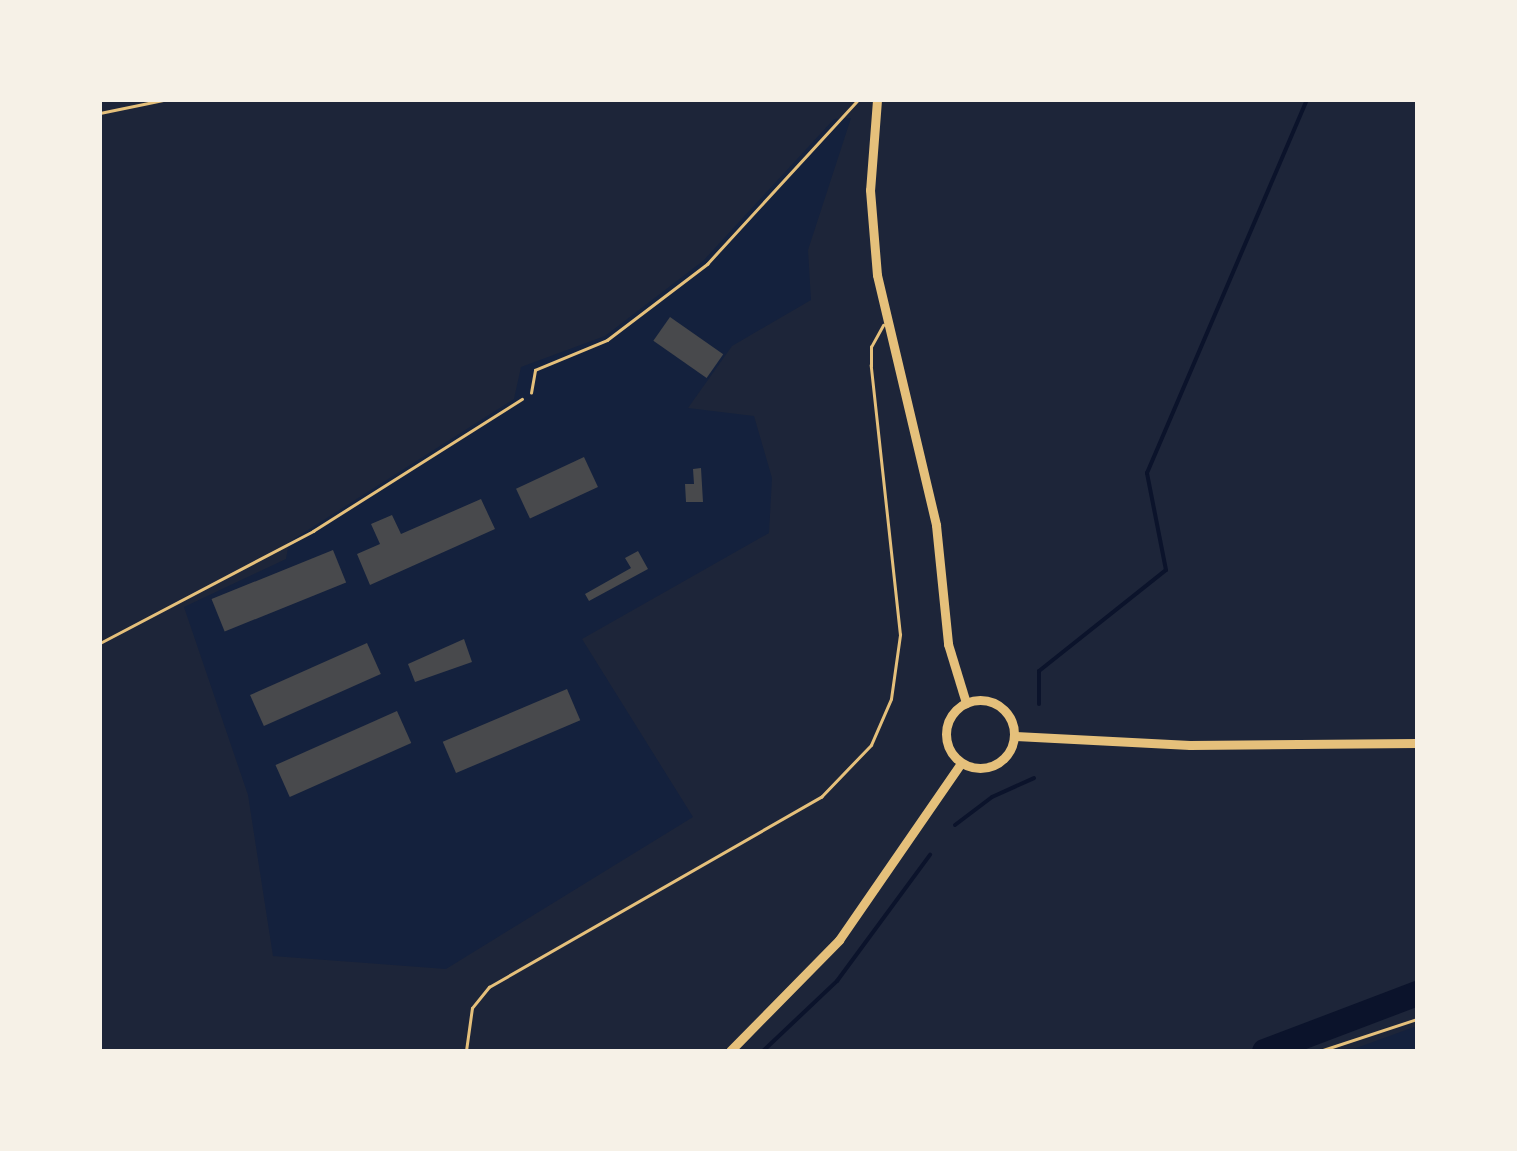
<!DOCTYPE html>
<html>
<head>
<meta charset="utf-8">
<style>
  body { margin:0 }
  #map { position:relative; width:1517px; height:1151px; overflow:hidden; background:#14213d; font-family:Inter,sans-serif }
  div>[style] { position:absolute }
  .green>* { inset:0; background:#1d2539 }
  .stream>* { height:4px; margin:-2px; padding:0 2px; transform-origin:2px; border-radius:2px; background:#0b132b }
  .river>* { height:25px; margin:-12.5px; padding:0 12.5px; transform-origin:12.5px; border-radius:12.5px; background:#0b132b }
  .building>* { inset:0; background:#48494c; transform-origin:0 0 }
  .path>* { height:2.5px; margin:-1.25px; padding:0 1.25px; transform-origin:1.25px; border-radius:1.25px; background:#e5c07b }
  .service>* { height:2.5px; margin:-1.25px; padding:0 1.25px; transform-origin:1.25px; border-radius:1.25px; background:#e5c07b }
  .secondary>* { height:9px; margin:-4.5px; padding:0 4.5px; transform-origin:4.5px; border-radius:4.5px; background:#e5c07b }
  .secondary>.ring { margin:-4.5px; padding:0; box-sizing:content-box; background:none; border:9px solid #e5c07b; border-radius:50% }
  span { translate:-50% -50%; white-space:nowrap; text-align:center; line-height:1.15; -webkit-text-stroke:8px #f6f1e7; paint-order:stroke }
  .frame { position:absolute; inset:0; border:102px solid #f6f1e7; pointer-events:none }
</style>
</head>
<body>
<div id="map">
  <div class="green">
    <div style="clip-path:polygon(evenodd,100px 100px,1417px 100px,1417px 1026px,1348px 1051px,100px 1051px,100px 100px,851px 118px,808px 250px,811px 300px,732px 346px,688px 408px,754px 416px,772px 478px,769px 533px,582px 639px,693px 817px,446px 969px,273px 956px,248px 795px,184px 607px,286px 559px,289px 542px,514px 399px,521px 367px,605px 336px,703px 261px,834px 119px,851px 118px)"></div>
  </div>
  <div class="stream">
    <div style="left:1039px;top:704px;width:33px;rotate:-90deg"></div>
    <div style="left:1039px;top:671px;width:162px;rotate:-38.5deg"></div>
    <div style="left:1166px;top:570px;width:99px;rotate:-101.1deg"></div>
    <div style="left:1147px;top:473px;width:406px;rotate:-66.8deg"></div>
    <div style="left:955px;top:825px;width:46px;rotate:-37.1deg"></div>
    <div style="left:992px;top:797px;width:46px;rotate:-24.3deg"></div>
    <div style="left:763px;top:1051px;width:102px;rotate:-43.4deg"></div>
    <div style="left:837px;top:981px;width:157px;rotate:-53.6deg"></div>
  </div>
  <div class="river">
    <div style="left:1264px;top:1051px;width:164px;rotate:-20.8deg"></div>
  </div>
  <div class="building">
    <div style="left:670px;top:317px;width:65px;height:29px;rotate:35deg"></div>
    <div style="left:584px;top:457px;width:33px;height:75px;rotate:65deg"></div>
    <div style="clip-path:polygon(701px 468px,703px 502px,686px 502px,685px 484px,694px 484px,693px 469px)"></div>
    <div style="clip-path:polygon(481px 499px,495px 529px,370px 585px,357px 554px,380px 544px,371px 524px,392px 515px,401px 534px)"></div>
    <div style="left:333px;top:550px;width:35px;height:131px;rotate:68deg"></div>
    <div style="clip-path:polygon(638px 551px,648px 569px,589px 601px,585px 594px,631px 568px,625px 558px)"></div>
    <div style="clip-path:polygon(464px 639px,472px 662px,415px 682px,408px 664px)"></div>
    <div style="left:367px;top:643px;width:34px;height:128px;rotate:66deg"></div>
    <div style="left:567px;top:689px;width:34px;height:135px;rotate:67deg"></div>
    <div style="left:397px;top:711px;width:35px;height:133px;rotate:66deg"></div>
  </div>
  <div class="path">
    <div style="left:437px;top:100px;width:22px"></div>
    <div style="left:1416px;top:100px;width:2px;rotate:63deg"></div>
    <div style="left:100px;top:113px;width:64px;rotate:-11.7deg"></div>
    <div style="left:100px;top:643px;width:241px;rotate:-27.7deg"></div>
    <div style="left:313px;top:531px;width:247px;rotate:-32.3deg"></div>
    <div style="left:1320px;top:1051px;width:102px;rotate:-18.3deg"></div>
  </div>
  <div class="service">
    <div style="left:531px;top:393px;width:23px;rotate:-80deg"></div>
    <div style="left:535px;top:370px;width:78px;rotate:-22.6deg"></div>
    <div style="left:607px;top:340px;width:126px;rotate:-37.2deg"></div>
    <div style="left:707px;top:264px;width:223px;rotate:-47.4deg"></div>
    <div style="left:466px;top:1051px;width:43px;rotate:-82.1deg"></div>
    <div style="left:472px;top:1008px;width:27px;rotate:-51deg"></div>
    <div style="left:489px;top:987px;width:383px;rotate:-29.8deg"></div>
    <div style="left:821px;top:797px;width:72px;rotate:-46.1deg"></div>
    <div style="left:871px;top:745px;width:50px;rotate:-66.5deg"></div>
    <div style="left:891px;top:699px;width:65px;rotate:-82deg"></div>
    <div style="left:900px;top:635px;width:271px;rotate:-96.2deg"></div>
    <div style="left:871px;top:366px;width:19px;rotate:-90deg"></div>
    <div style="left:871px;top:347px;width:25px;rotate:-61deg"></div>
  </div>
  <div class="secondary">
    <div style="left:877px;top:100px;width:90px;rotate:94.4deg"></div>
    <div style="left:870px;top:190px;width:85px;rotate:85.3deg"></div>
    <div style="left:877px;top:275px;width:257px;rotate:76.7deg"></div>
    <div style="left:936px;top:525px;width:120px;rotate:84.2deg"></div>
    <div style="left:948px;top:644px;width:62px;rotate:73deg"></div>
    <div class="ring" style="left:946px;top:700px;width:59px;height:59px"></div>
    <div style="left:1014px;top:736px;width:176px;rotate:2.9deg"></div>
    <div style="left:1190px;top:745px;width:227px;rotate:-0.5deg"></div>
    <div style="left:730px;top:1051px;width:156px;rotate:-45.5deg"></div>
    <div style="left:839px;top:940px;width:215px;rotate:-55.4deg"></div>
  </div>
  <div class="frame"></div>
</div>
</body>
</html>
